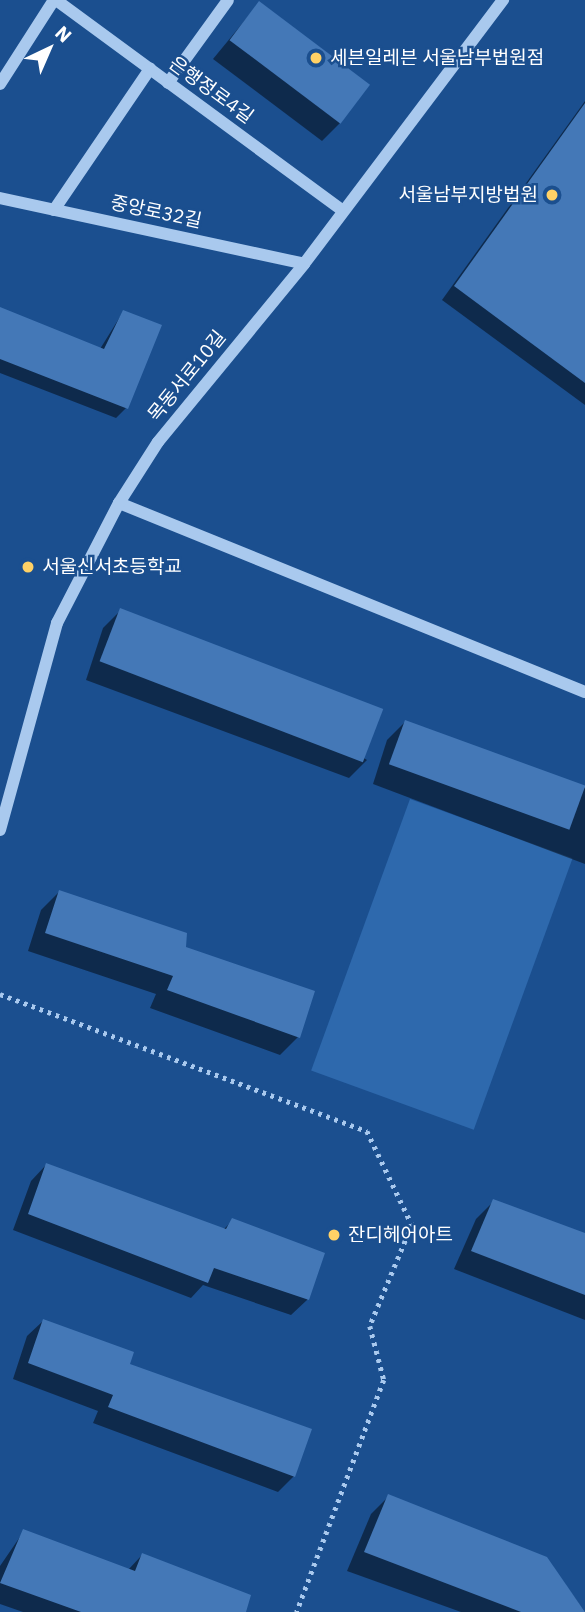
<!DOCTYPE html>
<html>
<head>
<meta charset="utf-8">
<style>
  body { margin:0 }
  #map { position:relative; width:585px; height:1612px; overflow:hidden; background:#1b4f8f; font-family:"IBM Plex Sans","Noto Sans KR",sans-serif }
  div>[style] { position:absolute }
  .green>* { inset:0; background:#2e69ad; transform-origin:0 0 }
  .shadow>* { inset:0; background:#0007 }
  .building>* { inset:0; background:#4478b7; transform-origin:0 0 }
  .path>* { height:4.5px; margin-top:-2.25px; transform-origin:0; background:repeating-linear-gradient(90deg,#a9c9ee 0 3.5px,transparent 0 8.5px) }
  .minor>* { height:12px; margin:-6px; padding:0 6px; transform-origin:6px; border-radius:6px; background:#a9c9ee }
  .dots>* { width:19px; height:19px; translate:-50% -50%; box-sizing:border-box; border:4px solid #1b4f8f; border-radius:50% }
  span { translate:-50% -50%; white-space:nowrap; text-align:center; line-height:1.15; -webkit-text-stroke:5px #1b4f8f; paint-order:stroke }
  .poi-label { font-size:19px; color:#fff }
  .left { translate:0 -50%; text-align:left }
  .right { translate:-100% -50%; text-align:right }
  .street-label { font-size:19px; color:#fff }
  .north { position:absolute; left:14px; top:14px; width:70px; height:70px; -webkit-text-stroke:5px #1b4f8f; paint-order:stroke; rotate:44deg; font-size:19px; font-weight:700; line-height:28px; text-align:center; color:#fff }
  .north::after { content:''; display:block; margin:auto; width:24px; height:32px; background:#fff; clip-path:polygon(50% 0,100% 100%,50% 72%,0 100%) }
</style>
</head>
<body>
<div id="map">
  <div class="green">
    <div style="left:410px;top:799px;width:173px;height:289px;rotate:20deg"></div>
  </div>
  <div class="shadow">
    <div style="clip-path:polygon(259px 3px,340px 123px,322px 141px,213px 59px)"></div>
    <div style="clip-path:polygon(585px 101px,585px 405px,442px 300px)"></div>
    <div style="clip-path:polygon(0 309px,100px 349px,123px 312px,126px 408px,116px 418px,0 373px)"></div>
    <div style="clip-path:polygon(121px 610px,367px 760px,349px 778px,86px 680px,103px 628px)"></div>
    <div style="clip-path:polygon(405px 722px,585px 788px,585px 864px,373px 784px,387px 740px)"></div>
    <div style="clip-path:polygon(59px 892px,184px 948px,298px 1037px,280px 1055px,150px 1008px,156px 994px,28px 951px,41px 910px)"></div>
    <div style="clip-path:polygon(46px 1165px,223px 1230px,233px 1220px,322px 1254px,307px 1300px,291px 1315px,203px 1285px,191px 1298px,13px 1230px,31px 1181px)"></div>
    <div style="clip-path:polygon(494px 1201px,585px 1235px,585px 1320px,454px 1269px,476px 1219px)"></div>
    <div style="clip-path:polygon(43px 1321px,128px 1365px,294px 1476px,278px 1492px,93px 1423px,98px 1411px,13px 1379px,27px 1336px)"></div>
    <div style="clip-path:polygon(389px 1496px,546px 1558px,585px 1612px,461px 1612px,347px 1571px,371px 1514px)"></div>
    <div style="clip-path:polygon(24px 1531px,128px 1570px,142px 1555px,244px 1612px,23px 1612px,0 1604px,0 1566px)"></div>
  </div>
  <div class="building">
    <div style="left:259px;top:1px;width:139px;height:49px;rotate:37deg"></div>
    <div style="clip-path:polygon(585px 103px,585px 383px,454px 286px)"></div>
    <div style="clip-path:polygon(0 307px,104px 349px,123px 310px,162px 325px,128px 409px,0 359px)"></div>
    <div style="left:120px;top:608px;width:282px;height:57px;rotate:21deg"></div>
    <div style="left:405px;top:720px;width:192px;height:47px;rotate:20deg"></div>
    <div style="clip-path:polygon(59px 890px,187px 933px,186px 947px,315px 991px,300px 1038px,167px 990px,173px 976px,45px 933px)"></div>
    <div style="clip-path:polygon(46px 1163px,226px 1229px,232px 1218px,325px 1253px,309px 1300px,214px 1268px,208px 1283px,28px 1214px)"></div>
    <div style="clip-path:polygon(493px 1199px,585px 1233px,585px 1295px,471px 1251px)"></div>
    <div style="clip-path:polygon(43px 1319px,134px 1352px,130px 1364px,312px 1429px,295px 1477px,108px 1407px,113px 1395px,28px 1363px)"></div>
    <div style="clip-path:polygon(388px 1494px,547px 1557px,585px 1612px,521px 1612px,364px 1552px)"></div>
    <div style="clip-path:polygon(23px 1529px,135px 1571px,142px 1553px,251px 1595px,246px 1612px,81px 1612px,0 1583px)"></div>
  </div>
  <div class="path">
    <div style="left:0;top:994px;width:392px;rotate:20.5deg"></div>
    <div style="left:367px;top:1131px;width:104px;rotate:64.4deg"></div>
    <div style="left:412px;top:1225px;width:109px;rotate:112.6deg"></div>
    <div style="left:370px;top:1326px;width:56px;rotate:75.5deg"></div>
    <div style="left:384px;top:1380px;width:248px;rotate:110.6deg"></div>
  </div>
  <div class="minor">
    <div style="left:56px;top:0;width:356px;rotate:36.3deg"></div>
    <div style="left:168px;top:83px;width:102px;rotate:-54.1deg"></div>
    <div style="left:0;top:84px;width:100px;rotate:-57.3deg"></div>
    <div style="left:0;top:198px;width:311px;rotate:12.2deg"></div>
    <div style="left:54px;top:210px;width:171px;rotate:-55.8deg"></div>
    <div style="left:119px;top:503px;width:503px;rotate:22.08deg"></div>
    <div style="left:0;top:830px;width:215px;rotate:-74.6deg"></div>
    <div style="left:57px;top:623px;width:135px;rotate:-62.7deg"></div>
    <div style="left:119px;top:503px;width:72px;rotate:-57.4deg"></div>
    <div style="left:158px;top:442px;width:230px;rotate:-50.6deg"></div>
    <div style="left:304px;top:264px;width:331px;rotate:-53deg"></div>
  </div>
  <div class="dots">
    <div style="left:316px;top:58px;background:#ffd166"></div>
    <div style="left:552px;top:195px;background:#ffd166"></div>
    <div style="left:28px;top:567px;background:#ffd166"></div>
    <div style="left:334px;top:1235px;background:#ffd166"></div>
  </div>
  <div class="poi-label">
    <span class="left" style="left:330px;top:58px">세븐일레븐 서울남부법원점</span>
    <span class="right" style="left:538px;top:195px">서울남부지방법원</span>
    <span class="left" style="left:42px;top:567px">서울신서초등학교</span>
    <span class="left" style="left:348px;top:1235px">잔디헤어아트</span>
  </div>
  <div class="street-label">
    <span style="left:211px;top:90px;rotate:36deg">은행정로4길</span>
    <span style="left:156px;top:212px;rotate:12deg">중앙로32길</span>
    <span style="left:187px;top:376px;rotate:-51deg">목동서로10길</span>
  </div>
  <div class="north">N</div>
</div>
</body>
</html>
